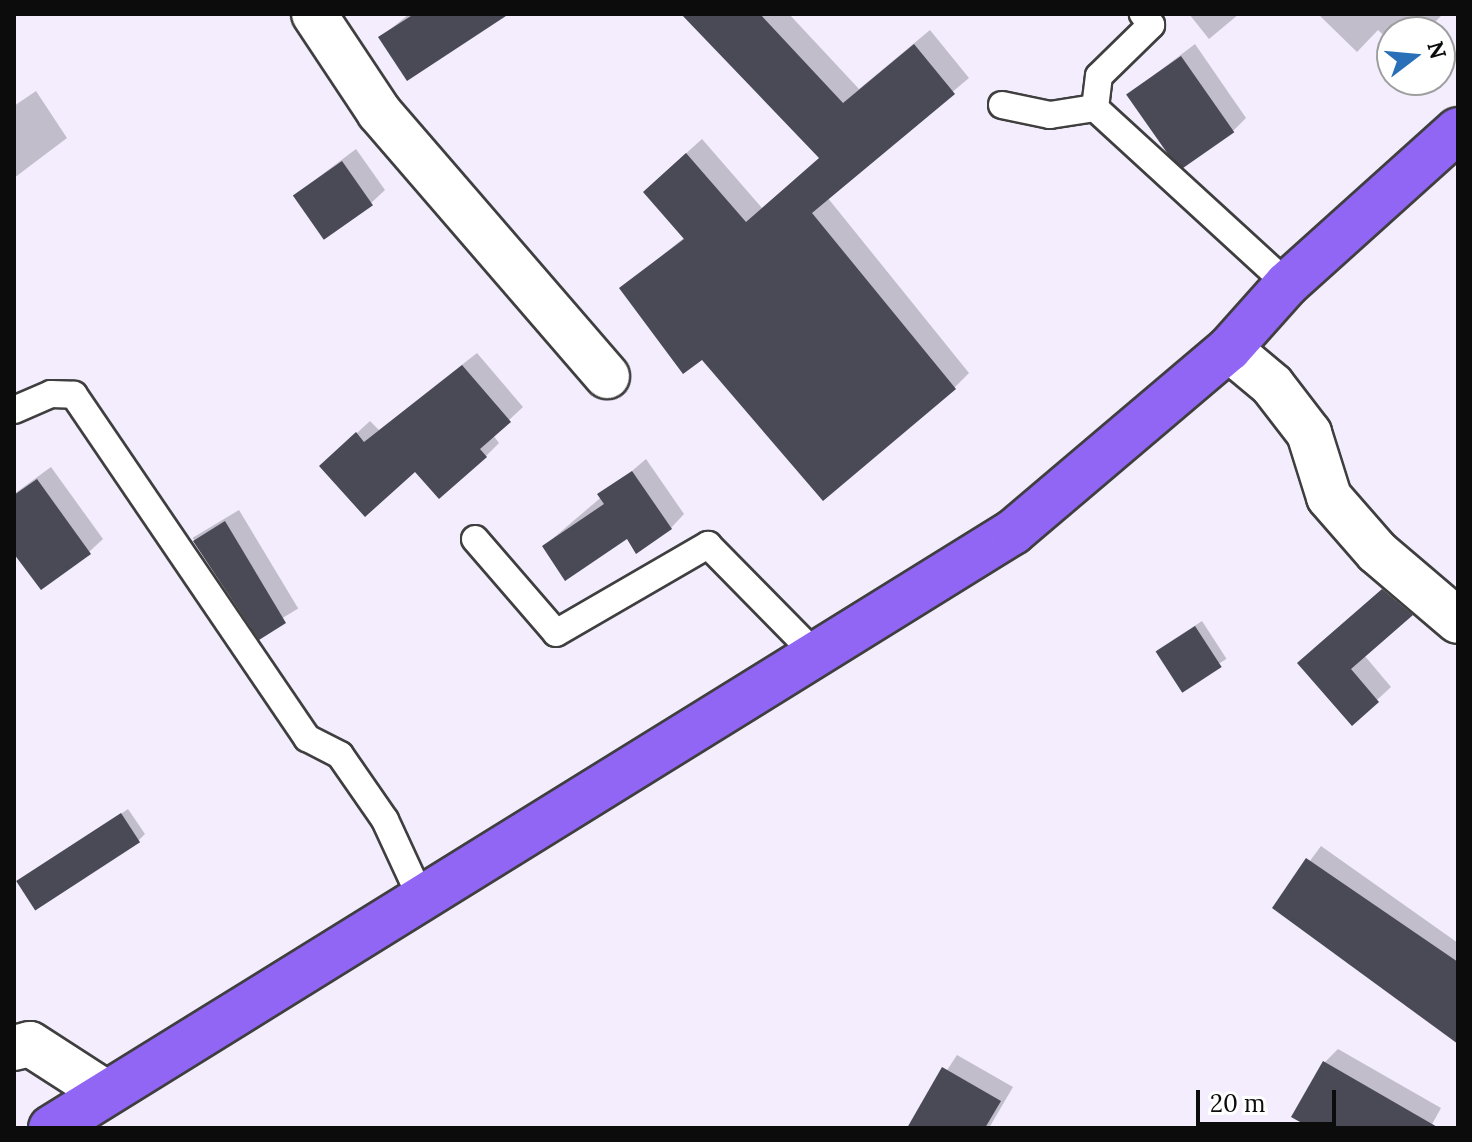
<!DOCTYPE html>
<html>
<head>
<meta charset="utf-8">
<style>
  body { margin:0 }
  #map { position:relative; width:1472px; height:1142px; overflow:hidden; background:#f3edfe; font-family:Lora,serif }
  div>[style] { position:absolute }
  .shadow>* { inset:0; background:#0003; transform-origin:0 0 }
  .building>* { inset:0; background:#494a55; transform-origin:0 0 }
  .roads { filter:drop-shadow(2px 0 #3f3f3f) drop-shadow(-2px 0 #3f3f3f) drop-shadow(0 2px #3f3f3f) drop-shadow(0 -2px #3f3f3f) }
  .service>* { height:26px; margin:-13px; padding:0 13px; transform-origin:13px; border-radius:13px; background:#fff }
  .minor>* { height:44px; margin:-22px; padding:0 22px; transform-origin:22px; border-radius:22px; background:#fff }
  .primary>* { height:44px; margin:-22px; padding:0 22px; transform-origin:22px; border-radius:22px; background:#9266f5 }
  span { translate:-50% -50%; white-space:nowrap; text-align:center; line-height:1.15; -webkit-text-stroke:8px #fff; paint-order:stroke }
  .frame { position:absolute; inset:0; border:16px solid #0c0c0c; pointer-events:none }
  .north { position:absolute; left:1376px; top:16px; width:80px; height:80px; box-sizing:border-box; background:#fff; border:2px solid #9e9e9e; border-radius:50%; rotate:74deg; font-size:22px; font-weight:700; line-height:32px; text-align:center; color:#0c0c0c }
  .north::after { content:''; display:block; margin:auto; width:28px; height:36px; background:#2970b8; clip-path:polygon(50% 0,100% 100%,50% 72%,0 100%) }
  .scale { position:absolute; left:1196px; top:1090px; width:140px; height:36px; box-sizing:border-box; border:4px solid #0c0c0c; border-top:0; padding-left:10px; font-size:24px; line-height:28px; white-space:nowrap; color:#0c0c0c; -webkit-text-stroke:6px #fff; paint-order:stroke }
</style>
</head>
<body>
<div id="map">
  <div class="shadow">
    <div style="clip-path:polygon(409px 14px,500px 14px,381px 37px)"></div>
    <div style="clip-path:polygon(684px 14px,789px 14px,859px 89px,930px 30px,969px 78px,827px 197px,969px 373px,954px 388px,703px 357px,622px 288px,685px 237px,661px 176px,702px 139px,762px 208px,821px 157px)"></div>
    <div style="clip-path:polygon(1189px 14px,1239px 14px,1209px 39px)"></div>
    <div style="clip-path:polygon(1318px 14px,1443px 14px,1425px 32px,1392px 32px,1392px 43px,1378px 30px,1357px 52px)"></div>
    <div style="clip-path:polygon(1195px 44px,1246px 118px,1233px 131px,1129px 94px)"></div>
    <div style="clip-path:polygon(36px 91px,67px 138px,14px 178px,14px 106px)"></div>
    <div style="clip-path:polygon(356px 149px,385px 190px,371px 203px,295px 195px)"></div>
    <div style="clip-path:polygon(477px 353px,523px 407px,493px 435px,499px 443px,486px 456px,415px 469px,335px 453px,370px 421px,379px 430px)"></div>
    <div style="clip-path:polygon(646px 459px,684px 514px,671px 528px,544px 546px)"></div>
    <div style="clip-path:polygon(51px 467px,103px 539px,89px 552px,14px 551px,14px 494px)"></div>
    <div style="left:239px;top:510px;width:115px;height:54px;rotate:59deg"></div>
    <div style="clip-path:polygon(1397px 577px,1424px 601px,1364px 655px,1391px 687px,1352px 723px,1313px 649px)"></div>
    <div style="left:1202px;top:621px;width:45px;height:54px;rotate:57deg"></div>
    <div style="clip-path:polygon(128px 809px,145px 834px,139px 840px,20px 882px)"></div>
    <div style="clip-path:polygon(1321px 846px,1458px 943px,1458px 1041px,1275px 908px)"></div>
    <div style="clip-path:polygon(1338px 1049px,1441px 1108px,1430px 1128px,1315px 1128px,1325px 1062px)"></div>
    <div style="clip-path:polygon(957px 1055px,1013px 1087px,989px 1128px,909px 1128px)"></div>
  </div>
  <div class="building">
    <div style="clip-path:polygon(414px 14px,509px 14px,407px 81px,378px 37px)"></div>
    <div style="clip-path:polygon(681px 14px,760px 14px,843px 103px,914px 44px,955px 94px,812px 213px,956px 389px,823px 501px,702px 360px,683px 374px,619px 288px,684px 239px,643px 192px,686px 153px,746px 222px,819px 158px)"></div>
    <div style="left:1181px;top:56px;width:93px;height:67px;rotate:55deg"></div>
    <div style="left:342px;top:161px;width:54px;height:60px;rotate:55deg"></div>
    <div style="clip-path:polygon(462px 365px,511px 422px,480px 449px,487px 457px,439px 499px,415px 472px,365px 517px,319px 466px,356px 432px,364px 442px)"></div>
    <div style="clip-path:polygon(632px 471px,672px 529px,636px 554px,627px 539px,565px 581px,542px 546px,604px 504px,597px 494px)"></div>
    <div style="clip-path:polygon(37px 479px,91px 554px,41px 590px,14px 554px,14px 495px)"></div>
    <div style="clip-path:polygon(225px 521px,286px 623px,259px 640px,193px 541px)"></div>
    <div style="clip-path:polygon(1382px 589px,1413px 615px,1351px 669px,1379px 702px,1352px 726px,1297px 663px)"></div>
    <div style="left:1195px;top:626px;width:49px;height:47px;rotate:57deg"></div>
    <div style="left:121px;top:813px;width:35px;height:125px;rotate:57deg"></div>
    <div style="clip-path:polygon(1306px 858px,1458px 962px,1458px 1044px,1272px 908px)"></div>
    <div style="clip-path:polygon(1323px 1061px,1439px 1128px,1311px 1128px,1291px 1117px)"></div>
    <div style="clip-path:polygon(942px 1067px,1001px 1101px,985px 1128px,907px 1128px)"></div>
  </div>
  <div class="roads">
    <div class="service">
      <div style="left:1002px;top:105px;width:49px;rotate:11.8deg"></div>
      <div style="left:1050px;top:115px;width:46px;rotate:-8.8deg"></div>
      <div style="left:1095px;top:108px;width:260px;rotate:42.5deg"></div>
      <div style="left:1095px;top:108px;width:32px;rotate:-83deg"></div>
      <div style="left:1099px;top:76px;width:73px;rotate:-44.4deg"></div>
      <div style="left:1151px;top:25px;width:14px;rotate:-126deg"></div>
      <div style="left:14px;top:410px;width:40px;rotate:-23.4deg"></div>
      <div style="left:51px;top:394px;width:23px;rotate:2deg"></div>
      <div style="left:74px;top:395px;width:415px;rotate:55.8deg"></div>
      <div style="left:307px;top:738px;width:37px;rotate:27deg"></div>
      <div style="left:340px;top:755px;width:79px;rotate:55.3deg"></div>
      <div style="left:385px;top:820px;width:88px;rotate:65.2deg"></div>
      <div style="left:475px;top:539px;width:124px;rotate:49.2deg"></div>
      <div style="left:556px;top:633px;width:176px;rotate:-30.1deg"></div>
      <div style="left:708px;top:545px;width:157px;rotate:45.5deg"></div>
    </div>
    <div class="minor">
      <div style="left:314px;top:14px;width:118px;rotate:56.4deg"></div>
      <div style="left:379px;top:112px;width:349px;rotate:49.2deg"></div>
      <div style="left:1229px;top:349px;width:56px;rotate:39.9deg"></div>
      <div style="left:1272px;top:385px;width:61px;rotate:52.4deg"></div>
      <div style="left:1309px;top:433px;width:67px;rotate:72.6deg"></div>
      <div style="left:1329px;top:497px;width:73px;rotate:48.9deg"></div>
      <div style="left:1377px;top:552px;width:106px;rotate:40.4deg"></div>
      <div style="left:14px;top:1048px;width:16px;rotate:-14deg"></div>
      <div style="left:30px;top:1044px;width:87px;rotate:32.8deg"></div>
    </div>
    <div class="primary">
      <div style="left:51px;top:1128px;width:1132px;rotate:-31.78deg"></div>
      <div style="left:1013px;top:532px;width:283px;rotate:-40.3deg"></div>
      <div style="left:1229px;top:349px;width:87px;rotate:-48.3deg"></div>
      <div style="left:1287px;top:284px;width:230px;rotate:-42deg"></div>
    </div>
  </div>
  <div class="frame"></div>
  <div class="north">N</div>
  <div class="scale">20 m</div>
</div>
</body>
</html>
